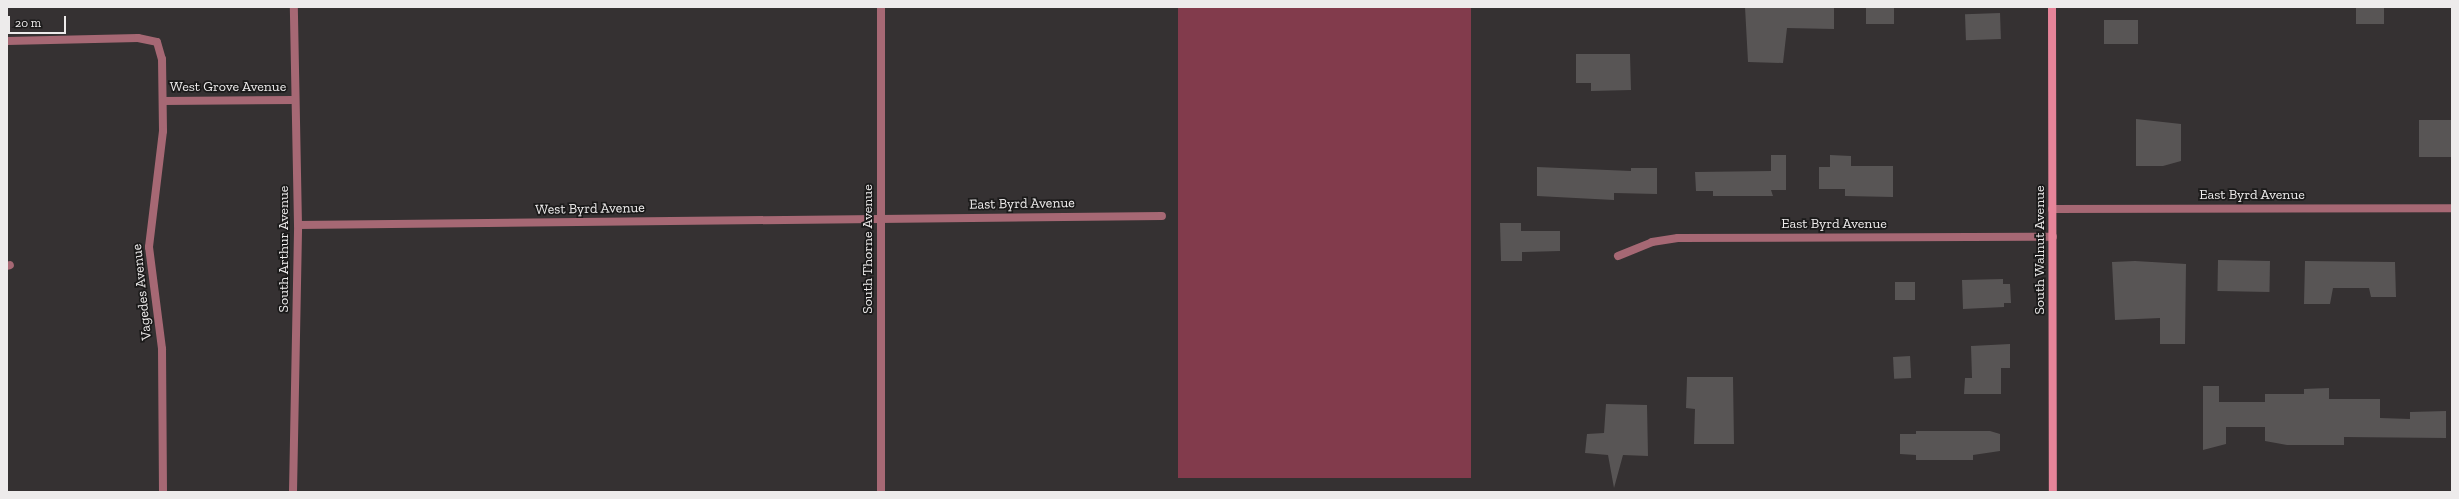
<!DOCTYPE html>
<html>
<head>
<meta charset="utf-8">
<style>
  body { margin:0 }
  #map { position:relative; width:2459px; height:499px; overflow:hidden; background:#353132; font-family:"Zilla Slab",serif }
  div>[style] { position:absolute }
  .green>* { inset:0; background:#823b4c; transform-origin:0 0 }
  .building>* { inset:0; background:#585555; transform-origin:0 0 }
  .street>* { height:8px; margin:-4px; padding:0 4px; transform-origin:4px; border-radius:4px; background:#a66874 }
  .secondary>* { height:8px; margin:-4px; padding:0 4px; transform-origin:4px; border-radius:4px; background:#e68499 }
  span { translate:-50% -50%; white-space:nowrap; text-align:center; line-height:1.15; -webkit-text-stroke:3.5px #1b1a1a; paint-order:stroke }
  .street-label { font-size:14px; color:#edebeb }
  .frame { position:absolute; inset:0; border:8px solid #edebeb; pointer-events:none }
  .scale { position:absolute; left:8px; top:16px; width:58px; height:18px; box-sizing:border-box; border:2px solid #edebeb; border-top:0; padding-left:5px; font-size:12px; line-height:14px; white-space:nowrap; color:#edebeb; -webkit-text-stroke:3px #1b1a1a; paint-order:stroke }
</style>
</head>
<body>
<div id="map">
  <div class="green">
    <div style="left:1178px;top:7px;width:293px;height:471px"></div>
  </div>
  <div class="building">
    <div style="clip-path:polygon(1745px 7px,1834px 7px,1834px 29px,1787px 28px,1783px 63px,1748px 62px)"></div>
    <div style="left:1866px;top:7px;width:28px;height:17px"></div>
    <div style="left:2356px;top:7px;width:28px;height:17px"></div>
    <div style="left:2000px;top:13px;width:26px;height:35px;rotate:88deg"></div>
    <div style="left:2104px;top:20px;width:34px;height:24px"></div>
    <div style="clip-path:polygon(1576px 54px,1630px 54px,1631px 90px,1591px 91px,1591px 83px,1576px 83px)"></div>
    <div style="clip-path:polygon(2136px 119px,2181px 124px,2181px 161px,2163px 166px,2136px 166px)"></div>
    <div style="left:2452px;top:120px;width:37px;height:33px;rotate:90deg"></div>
    <div style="clip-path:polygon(1771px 155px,1786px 155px,1786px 190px,1771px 190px,1773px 196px,1713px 196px,1713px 191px,1696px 191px,1695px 172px,1771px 171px)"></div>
    <div style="clip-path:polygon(1830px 155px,1851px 156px,1851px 166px,1893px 166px,1893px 197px,1845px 196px,1845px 189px,1819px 189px,1819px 167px,1830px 167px)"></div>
    <div style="clip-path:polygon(1537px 167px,1631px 171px,1631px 168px,1657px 168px,1657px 194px,1614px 193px,1614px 200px,1537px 196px)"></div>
    <div style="clip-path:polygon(1500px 223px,1521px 223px,1521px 231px,1560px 231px,1560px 251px,1522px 252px,1522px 261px,1501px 261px)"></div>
    <div style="left:2218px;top:260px;width:52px;height:31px;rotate:1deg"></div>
    <div style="clip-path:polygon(2135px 261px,2186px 264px,2185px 344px,2160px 344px,2160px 318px,2115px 320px,2112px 262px)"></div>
    <div style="clip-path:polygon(2305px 261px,2395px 262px,2396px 297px,2371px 297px,2369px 288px,2333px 288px,2330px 304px,2304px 304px)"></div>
    <div style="clip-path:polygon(2003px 279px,2003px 284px,2010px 284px,2011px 303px,2004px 303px,2004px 307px,1963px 309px,1962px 280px)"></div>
    <div style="left:1895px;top:282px;width:20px;height:18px"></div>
    <div style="clip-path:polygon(2010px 344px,2010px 368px,2001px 368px,2001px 394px,1964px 394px,1965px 378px,1972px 378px,1971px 346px)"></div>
    <div style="left:1910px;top:356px;width:22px;height:17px;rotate:87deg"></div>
    <div style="clip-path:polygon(1687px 377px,1733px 377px,1734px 444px,1694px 444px,1695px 409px,1686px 408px)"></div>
    <div style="clip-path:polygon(2203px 386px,2219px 386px,2219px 402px,2265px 402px,2265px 394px,2304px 394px,2304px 389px,2329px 388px,2329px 399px,2380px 399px,2380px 418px,2410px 419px,2410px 412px,2446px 411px,2446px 438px,2344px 437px,2344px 445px,2287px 445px,2265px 441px,2265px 427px,2226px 427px,2226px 444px,2203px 450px)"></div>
    <div style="clip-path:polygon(1606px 404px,1647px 405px,1648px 456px,1623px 455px,1614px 488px,1608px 455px,1585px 453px,1587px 434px,1604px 433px)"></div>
    <div style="clip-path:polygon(1916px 431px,1990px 431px,2000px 434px,2000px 451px,1973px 455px,1973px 460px,1916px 460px,1916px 455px,1900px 454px,1900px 434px,1916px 434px)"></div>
  </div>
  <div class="street">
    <div style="left:7px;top:41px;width:131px;rotate:-1.3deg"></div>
    <div style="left:138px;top:38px;width:19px;rotate:12deg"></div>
    <div style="left:157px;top:42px;width:18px;rotate:74deg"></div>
    <div style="left:162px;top:59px;width:72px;rotate:89.2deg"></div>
    <div style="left:163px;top:131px;width:117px;rotate:96.9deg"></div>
    <div style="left:149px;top:247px;width:103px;rotate:82.7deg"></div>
    <div style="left:162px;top:349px;width:143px;rotate:89.6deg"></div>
    <div style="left:163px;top:101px;width:131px;rotate:-0.4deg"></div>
    <div style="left:2052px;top:209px;width:400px;rotate:-0.1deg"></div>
    <div style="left:298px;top:225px;width:864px;rotate:-0.6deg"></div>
    <div style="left:1618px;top:256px;width:37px;rotate:-22deg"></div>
    <div style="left:1652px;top:242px;width:26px;rotate:-9deg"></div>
    <div style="left:1678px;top:238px;width:375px;rotate:-0.2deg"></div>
    <div style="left:7px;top:266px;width:3px;rotate:-18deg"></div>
    <div style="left:293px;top:492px;width:267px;rotate:-88.9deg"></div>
    <div style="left:298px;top:225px;width:218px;rotate:-91.1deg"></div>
    <div style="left:881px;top:492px;width:485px;rotate:-90deg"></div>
  </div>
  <div class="secondary">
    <div style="left:2052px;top:7px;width:485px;rotate:89.9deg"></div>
  </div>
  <div class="street-label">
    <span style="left:228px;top:87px">West Grove Avenue</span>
    <span style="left:2252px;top:195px">East Byrd Avenue</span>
    <span style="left:1022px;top:204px;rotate:-1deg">East Byrd Avenue</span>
    <span style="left:590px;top:209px;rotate:-1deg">West Byrd Avenue</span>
    <span style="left:1834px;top:224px">East Byrd Avenue</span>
    <span style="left:284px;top:249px;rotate:-90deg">South Arthur Avenue</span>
    <span style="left:868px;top:249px;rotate:-90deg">South Thorne Avenue</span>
    <span style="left:2040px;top:250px;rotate:-90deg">South Walnut Avenue</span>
    <span style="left:142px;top:292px;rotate:-96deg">Vagedes Avenue</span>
  </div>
  <div class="frame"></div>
  <div class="scale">20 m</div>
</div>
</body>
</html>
